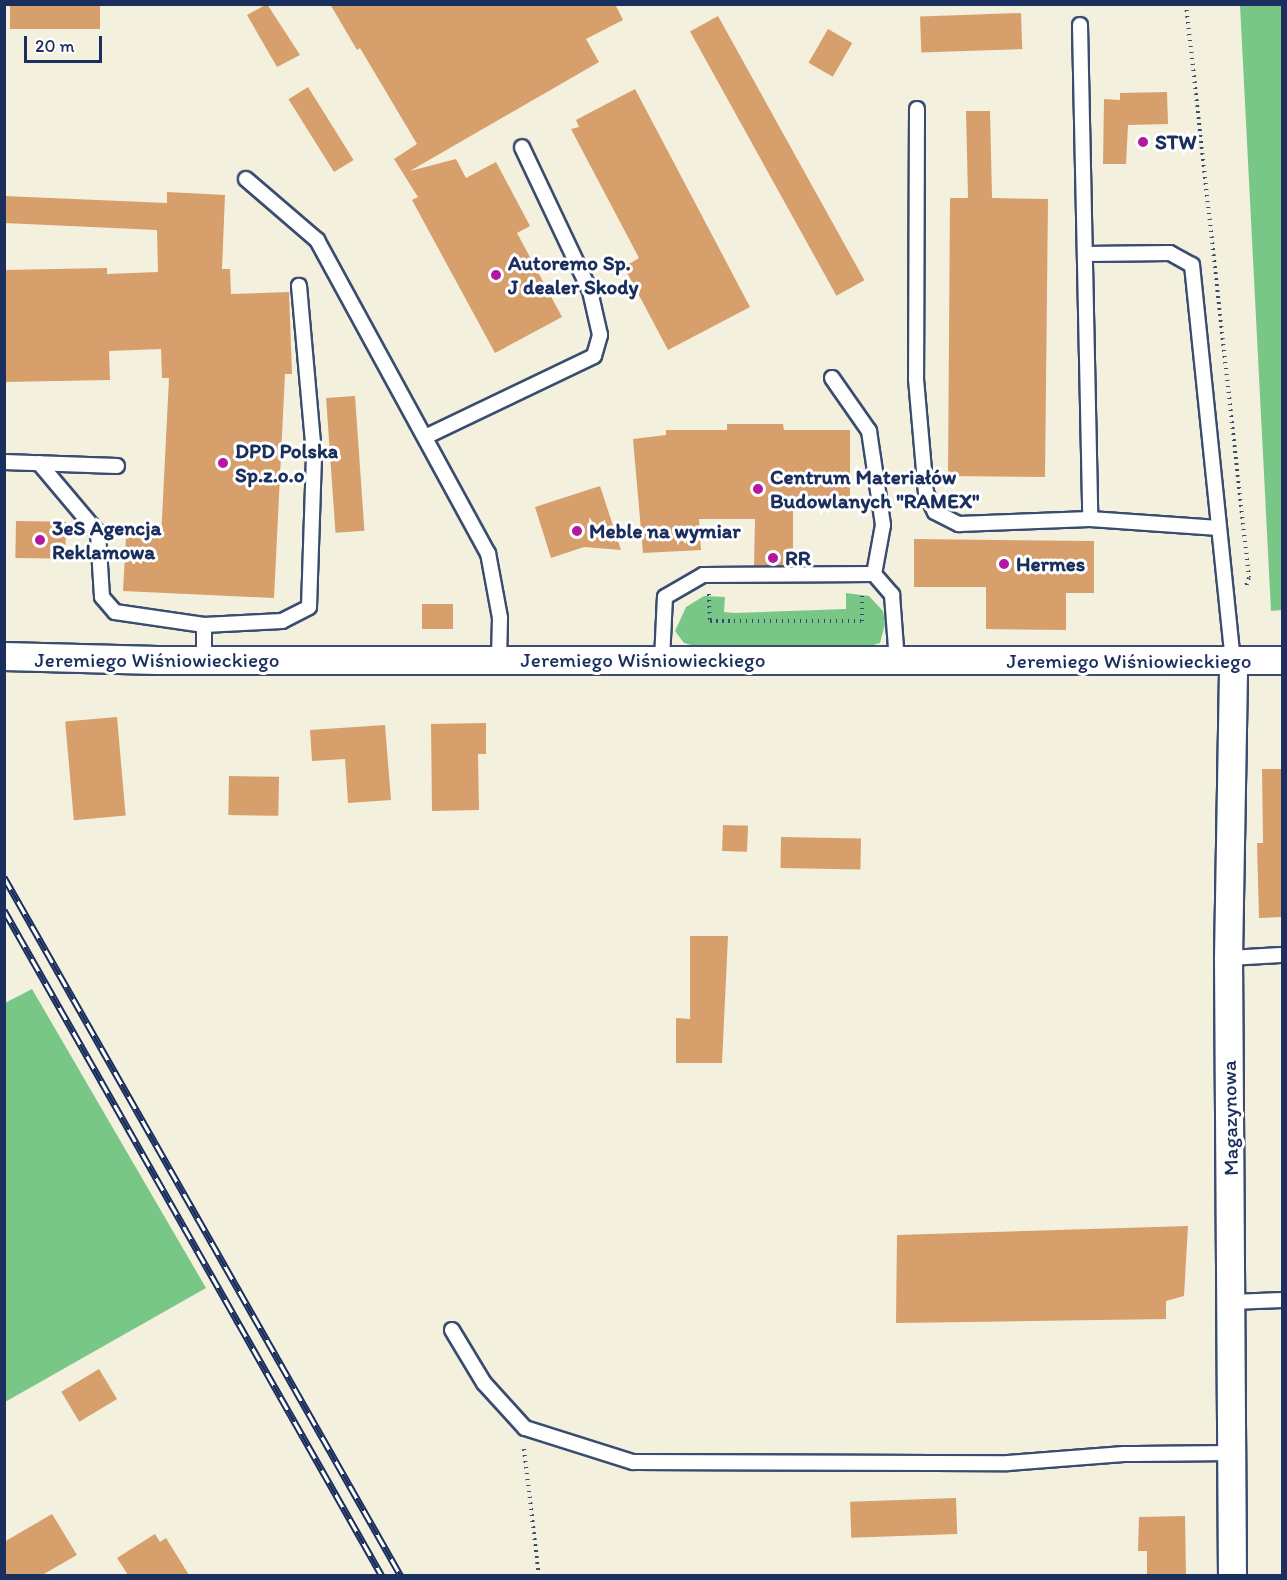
<!DOCTYPE html>
<html>
<head>
<meta charset="utf-8">
<style>
  body { margin:0 }
  #map { position:relative; width:1287px; height:1580px; overflow:hidden; background:#f3f0dd; font-family:Itim,sans-serif }
  div>[style] { position:absolute }
  .green>* { inset:0; background:#79c787 }
  .building>* { inset:0; background:#d79f6c; transform-origin:0 0 }
  .path>* { height:4px; margin-top:-2px; transform-origin:0; background:repeating-linear-gradient(90deg,#3b4c71 0 1.5px,transparent 0 6px) }
  .roads { filter:drop-shadow(2px 0 #3b4c71) drop-shadow(-2px 0 #3b4c71) drop-shadow(0 2px #3b4c71) drop-shadow(0 -2px #3b4c71) }
  .lane>* { height:14px; margin:-7px; padding:0 7px; transform-origin:7px; border-radius:7px; background:#fff }
  .street>* { height:27px; margin:-13.5px; padding:0 13.5px; transform-origin:13.5px; border-radius:13.5px; background:#fff }
  .rail>* { height:7px; margin-top:-3.5px; transform-origin:0; background:repeating-linear-gradient(90deg,#fff 0 14px,#1b2f5e 0 28px); box-sizing:border-box; border-block:2px solid #1b2f5e }
  .dots>* { width:16px; height:16px; translate:-50% -50%; box-sizing:border-box; border:3px solid #fff; border-radius:50% }
  span { translate:-50% -50%; white-space:nowrap; text-align:center; line-height:1.15; -webkit-text-stroke:6px #fff; paint-order:stroke }
  .poi-label { font-size:21px; color:#1b2f5e; font-weight:700 }
  .left { translate:0 -50%; text-align:left }
  .street-label { font-size:21px; color:#1b2f5e }
  .frame { position:absolute; inset:0; border:6px solid #1b2f5e; pointer-events:none }
  .scale { position:absolute; left:24px; top:36px; width:78px; height:27px; box-sizing:border-box; border:3px solid #1b2f5e; border-top:0; padding-left:8px; font-size:18px; line-height:21px; white-space:nowrap; color:#1b2f5e; -webkit-text-stroke:4px #fff; paint-order:stroke }
</style>
</head>
<body>
<div id="map">
  <div class="green">
    <div style="clip-path:polygon(1240px 5px,1282px 5px,1282px 610px,1271px 611px)"></div>
    <div style="clip-path:polygon(846px 593px,869px 596px,883px 611px,885px 624px,880px 643px,867px 647px,712px 651px,684px 643px,675px 631px,686px 607px,704px 596px,725px 597px,724px 612px,734px 613px,846px 609px)"></div>
    <div style="clip-path:polygon(32px 989px,206px 1288px,5px 1402px,5px 1003px)"></div>
  </div>
  <div class="building">
    <div style="left:10px;top:4px;width:90px;height:25px"></div>
    <div style="clip-path:polygon(267px 4px,300px 55px,277px 67px,247px 15px)"></div>
    <div style="clip-path:polygon(330px 4px,615px 4px,623px 20px,586px 39px,599px 62px,410px 171px,456px 159px,466px 178px,496px 162px,530px 226px,517px 233px,562px 317px,495px 353px,412px 200px,418px 197px,394px 159px,417px 144px,360px 48px,357px 50px)"></div>
    <div style="left:1021px;top:13px;width:36px;height:101px;rotate:88deg"></div>
    <div style="left:718px;top:16px;width:302px;height:32px;rotate:61deg"></div>
    <div style="left:828px;top:29px;width:28px;height:39px;rotate:30deg"></div>
    <div style="left:308px;top:87px;width:86px;height:23px;rotate:58deg"></div>
    <div style="clip-path:polygon(635px 89px,750px 307px,668px 350px,624px 267px,639px 258px,571px 129px,579px 127px,576px 120px)"></div>
    <div style="clip-path:polygon(1167px 92px,1168px 124px,1128px 125px,1126px 164px,1103px 164px,1104px 99px,1120px 100px,1120px 93px)"></div>
    <div style="clip-path:polygon(966px 111px,990px 111px,992px 198px,1048px 199px,1045px 477px,948px 476px,950px 198px,968px 198px)"></div>
    <div style="clip-path:polygon(167px 192px,225px 195px,222px 269px,230px 269px,231px 294px,289px 292px,292px 374px,285px 374px,274px 598px,123px 591px,126px 537px,161px 538px,169px 378px,162px 378px,161px 349px,109px 351px,110px 380px,4px 382px,4px 270px,107px 268px,107px 274px,158px 272px,157px 230px,4px 223px,4px 196px,167px 203px)"></div>
    <div style="left:355px;top:396px;width:135px;height:29px;rotate:86deg"></div>
    <div style="clip-path:polygon(727px 424px,783px 424px,784px 430px,850px 430px,850px 508px,793px 508px,793px 550px,806px 550px,806px 565px,754px 566px,755px 519px,699px 519px,701px 550px,643px 553px,633px 439px,666px 435px,666px 430px,727px 430px)"></div>
    <div style="clip-path:polygon(600px 486px,621px 550px,584px 547px,551px 558px,535px 507px)"></div>
    <div style="left:16px;top:521px;width:50px;height:37px;rotate:1deg"></div>
    <div style="clip-path:polygon(914px 539px,1094px 541px,1094px 593px,1066px 593px,1066px 630px,986px 629px,986px 587px,914px 587px)"></div>
    <div style="left:422px;top:604px;width:31px;height:25px"></div>
    <div style="left:117px;top:717px;width:99px;height:52px;rotate:85deg"></div>
    <div style="clip-path:polygon(486px 723px,486px 754px,478px 754px,479px 810px,432px 811px,431px 724px)"></div>
    <div style="clip-path:polygon(385px 725px,391px 800px,348px 803px,345px 759px,312px 761px,310px 730px)"></div>
    <div style="clip-path:polygon(1262px 769px,1282px 769px,1282px 917px,1259px 918px,1257px 843px,1263px 843px)"></div>
    <div style="left:229px;top:776px;width:50px;height:39px;rotate:1deg"></div>
    <div style="left:723px;top:825px;width:25px;height:26px;rotate:2deg"></div>
    <div style="left:781px;top:837px;width:80px;height:31px;rotate:1deg"></div>
    <div style="clip-path:polygon(690px 936px,728px 936px,722px 1063px,676px 1063px,676px 1018px,690px 1019px)"></div>
    <div style="clip-path:polygon(1188px 1226px,1184px 1296px,1166px 1301px,1166px 1319px,896px 1323px,897px 1235px)"></div>
    <div style="left:99px;top:1369px;width:35px;height:44px;rotate:59deg"></div>
    <div style="left:956px;top:1498px;width:36px;height:106px;rotate:88deg"></div>
    <div style="clip-path:polygon(52px 1514px,77px 1555px,42px 1575px,4px 1575px,4px 1542px)"></div>
    <div style="clip-path:polygon(1185px 1516px,1186px 1575px,1147px 1575px,1147px 1551px,1138px 1551px,1139px 1517px)"></div>
    <div style="clip-path:polygon(155px 1534px,160px 1542px,166px 1538px,189px 1575px,128px 1575px,117px 1558px)"></div>
  </div>
  <div class="path">
    <div style="left:1186px;top:4px;width:577px;rotate:83.74deg"></div>
    <div style="left:1249px;top:578px;width:9px;rotate:111deg"></div>
    <div style="left:709px;top:594px;width:27px;rotate:88deg"></div>
    <div style="left:710px;top:621px;width:152px"></div>
    <div style="left:862px;top:621px;width:29px;rotate:-90deg"></div>
    <div style="left:524px;top:1449px;width:128px;rotate:83.3deg"></div>
  </div>
  <div class="roads">
    <div class="lane">
      <div style="left:1080px;top:25px;width:494px;rotate:88.8deg"></div>
      <div style="left:917px;top:109px;width:270px;rotate:90.2deg"></div>
      <div style="left:916px;top:379px;width:114px;rotate:85deg"></div>
      <div style="left:926px;top:493px;width:21px;rotate:65deg"></div>
      <div style="left:935px;top:512px;width:27px;rotate:27deg"></div>
      <div style="left:959px;top:524px;width:131px;rotate:-2.2deg"></div>
      <div style="left:1090px;top:519px;width:129px;rotate:4deg"></div>
      <div style="left:246px;top:179px;width:94px;rotate:40.7deg"></div>
      <div style="left:317px;top:240px;width:357px;rotate:61.4deg"></div>
      <div style="left:488px;top:553px;width:66px;rotate:79.5deg"></div>
      <div style="left:500px;top:618px;width:42px;rotate:91.4deg"></div>
      <div style="left:1086px;top:254px;width:84px;rotate:-0.7deg"></div>
      <div style="left:1170px;top:253px;width:25px;rotate:29deg"></div>
      <div style="left:1192px;top:265px;width:398px;rotate:84.1deg"></div>
      <div style="left:832px;top:378px;width:65px;rotate:55.1deg"></div>
      <div style="left:869px;top:431px;width:95px;rotate:81.5deg"></div>
      <div style="left:883px;top:525px;width:50px;rotate:100.4deg"></div>
      <div style="left:425px;top:437px;width:187px;rotate:-25.6deg"></div>
      <div style="left:594px;top:356px;width:22px;rotate:-74deg"></div>
      <div style="left:600px;top:335px;width:45px;rotate:-102.8deg"></div>
      <div style="left:590px;top:291px;width:159px;rotate:-115.3deg"></div>
      <div style="left:4px;top:462px;width:113px;rotate:2deg"></div>
      <div style="left:39px;top:463px;width:92px;rotate:49.9deg"></div>
      <div style="left:98px;top:533px;width:64px;rotate:86.4deg"></div>
      <div style="left:102px;top:597px;width:20px;rotate:49deg"></div>
      <div style="left:115px;top:612px;width:90px;rotate:8.3deg"></div>
      <div style="left:204px;top:625px;width:35px;rotate:90deg"></div>
      <div style="left:204px;top:625px;width:78px;rotate:-2.9deg"></div>
      <div style="left:282px;top:621px;width:30px;rotate:-27deg"></div>
      <div style="left:309px;top:607px;width:153px;rotate:-88.1deg"></div>
      <div style="left:314px;top:454px;width:169px;rotate:-95.1deg"></div>
      <div style="left:662px;top:660px;width:63px;rotate:-87.3deg"></div>
      <div style="left:665px;top:597px;width:44px;rotate:-30.1deg"></div>
      <div style="left:703px;top:575px;width:171px;rotate:-0.3deg"></div>
      <div style="left:874px;top:574px;width:28px;rotate:49deg"></div>
      <div style="left:892px;top:595px;width:66px;rotate:85.7deg"></div>
      <div style="left:1228px;top:958px;width:54px;rotate:-3.2deg"></div>
      <div style="left:1232px;top:1302px;width:50px;rotate:-2.3deg"></div>
      <div style="left:452px;top:1330px;width:62px;rotate:58.9deg"></div>
      <div style="left:484px;top:1383px;width:61px;rotate:47.7deg"></div>
      <div style="left:525px;top:1428px;width:113px;rotate:17.5deg"></div>
      <div style="left:633px;top:1462px;width:375px;rotate:0.2deg"></div>
      <div style="left:1008px;top:1463px;width:116px;rotate:-4.4deg"></div>
      <div style="left:1124px;top:1454px;width:108px;rotate:-0.5deg"></div>
    </div>
    <div class="street">
      <div style="left:4px;top:656px;width:153px;rotate:1.5deg"></div>
      <div style="left:157px;top:660px;width:1125px"></div>
      <div style="left:1232px;top:1576px;width:618px;rotate:-90.37deg"></div>
      <div style="left:1228px;top:958px;width:297px;rotate:-89deg"></div>
    </div>
  </div>
  <div class="rail">
    <div style="left:4px;top:877px;width:804px;rotate:60.41deg"></div>
    <div style="left:4px;top:910px;width:766px;rotate:60.42deg"></div>
  </div>
  <div class="dots">
    <div style="left:1143px;top:142px;background:#b5179e"></div>
    <div style="left:496px;top:275px;background:#b5179e"></div>
    <div style="left:223px;top:463px;background:#b5179e"></div>
    <div style="left:758px;top:489px;background:#b5179e"></div>
    <div style="left:577px;top:531px;background:#b5179e"></div>
    <div style="left:40px;top:540px;background:#b5179e"></div>
    <div style="left:773px;top:558px;background:#b5179e"></div>
    <div style="left:1004px;top:564px;background:#b5179e"></div>
  </div>
  <div class="poi-label">
    <span class="left" style="left:1155px;top:142px">STW</span>
    <span class="left" style="left:508px;top:275px">Autoremo Sp.<br>J dealer Skody</span>
    <span class="left" style="left:235px;top:463px">DPD Polska<br>Sp.z.o.o</span>
    <span class="left" style="left:770px;top:489px">Centrum Materiałów<br>Budowlanych "RAMEX"</span>
    <span class="left" style="left:52px;top:540px">3eS Agencja<br>Reklamowa</span>
    <span class="left" style="left:589px;top:531px">Meble na wymiar</span>
    <span class="left" style="left:785px;top:558px">RR</span>
    <span class="left" style="left:1016px;top:564px">Hermes</span>
  </div>
  <div class="street-label">
    <span style="left:157px;top:660px">Jeremiego Wiśniowieckiego</span>
    <span style="left:643px;top:660px">Jeremiego Wiśniowieckiego</span>
    <span style="left:1129px;top:661px">Jeremiego Wiśniowieckiego</span>
    <span style="left:1230px;top:1118px;rotate:-91deg">Magazynowa</span>
  </div>
  <div class="frame"></div>
  <div class="scale">20 m</div>
</div>
</body>
</html>
